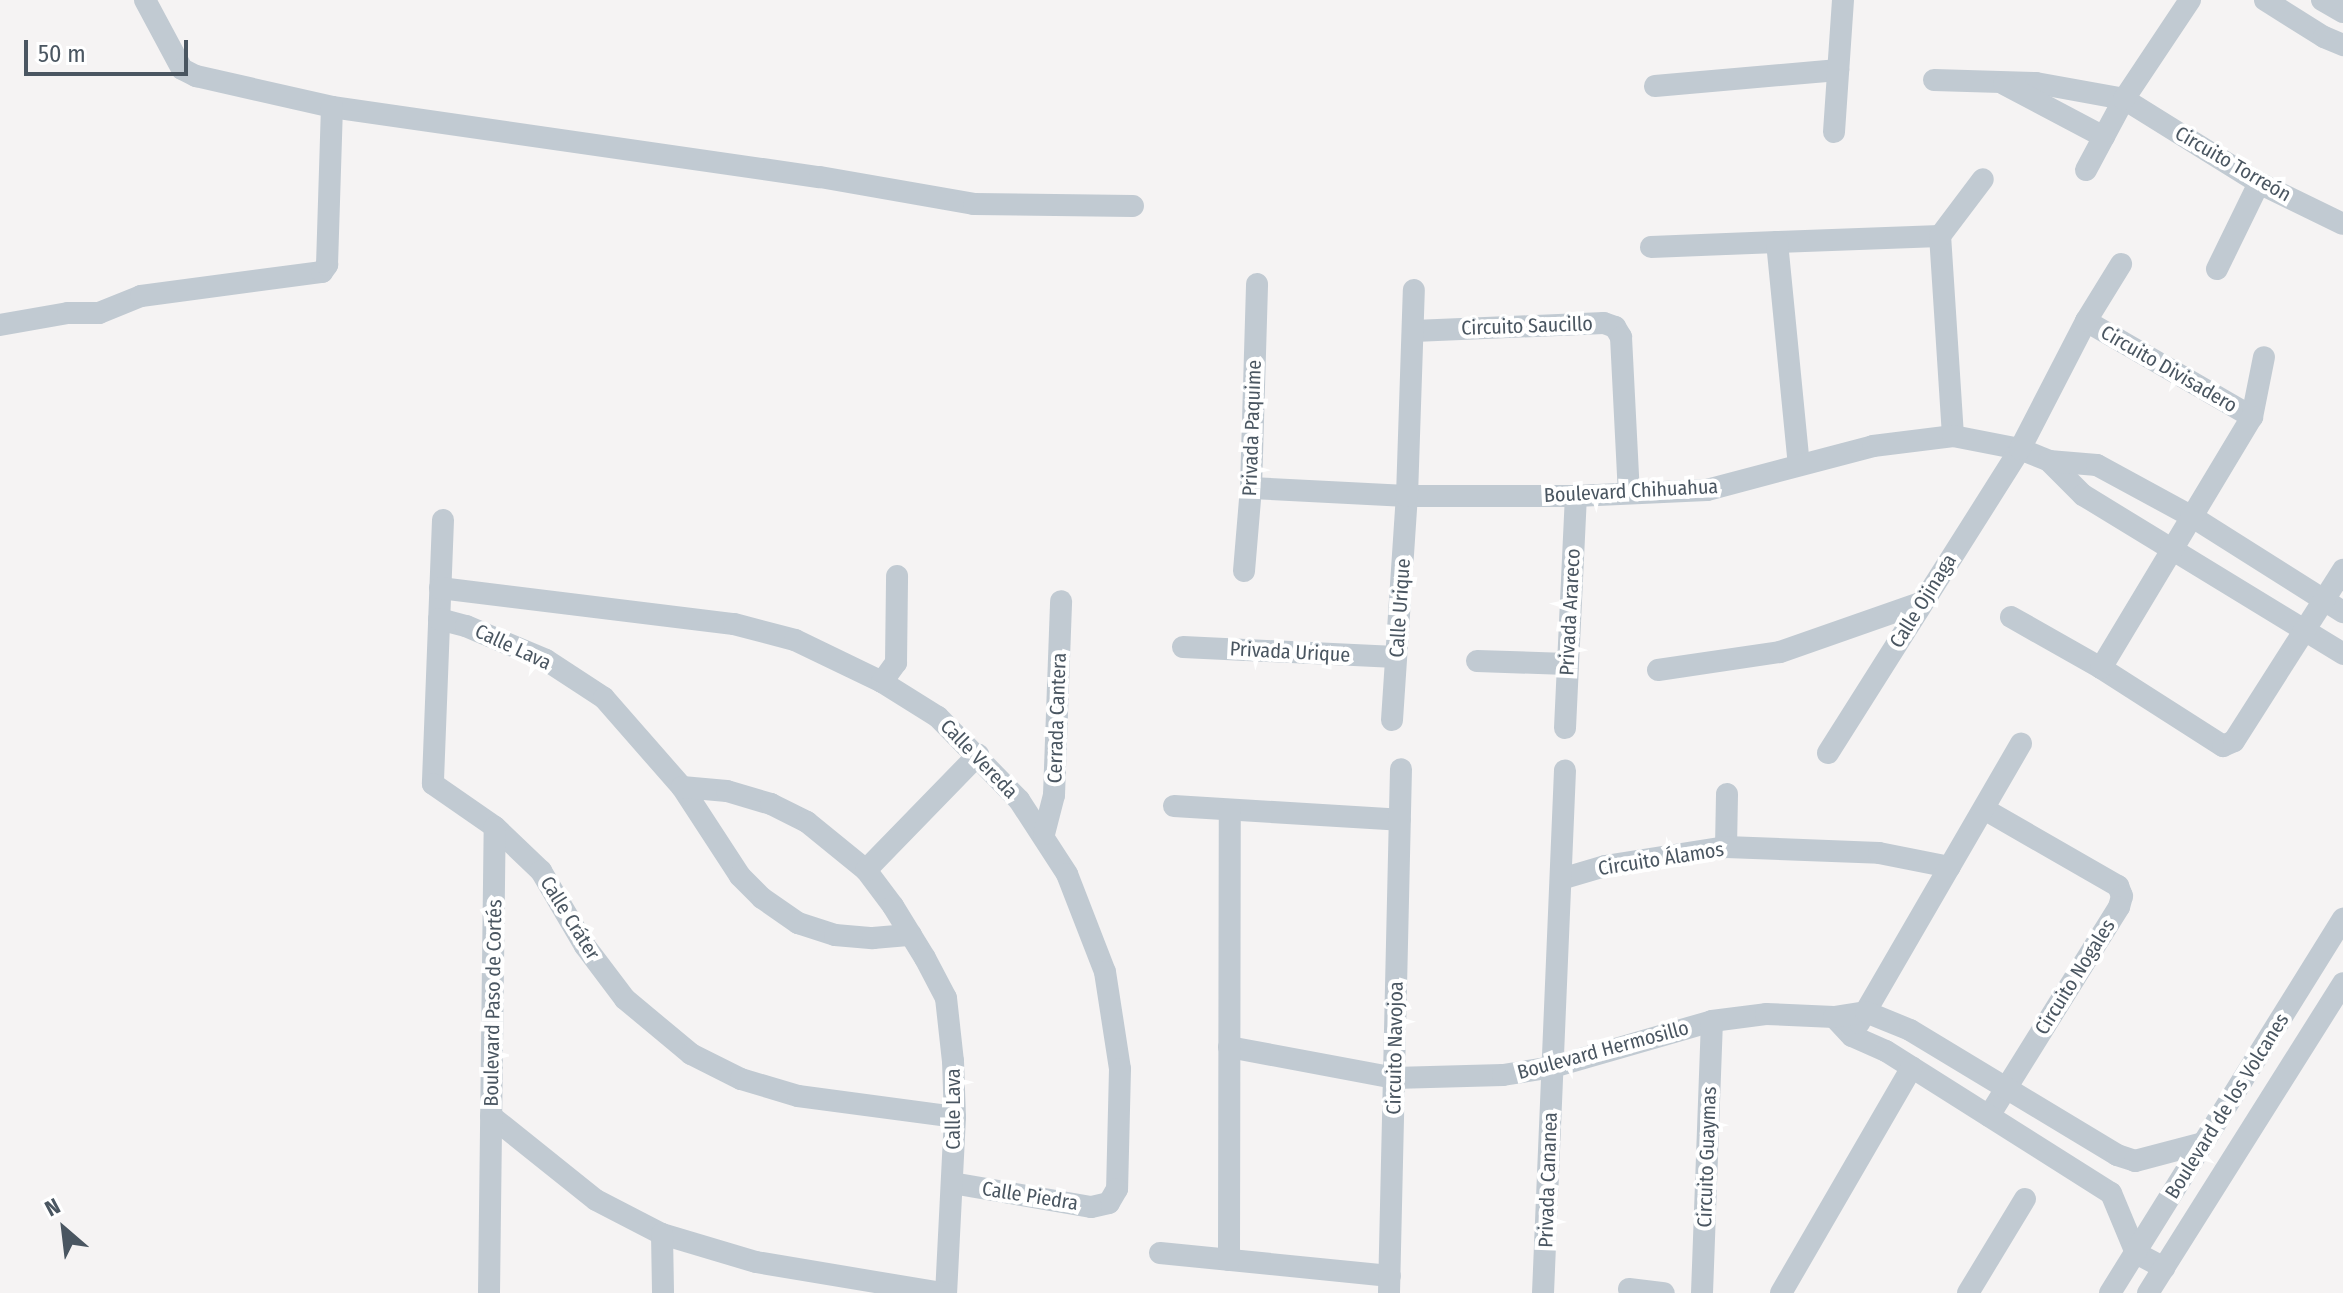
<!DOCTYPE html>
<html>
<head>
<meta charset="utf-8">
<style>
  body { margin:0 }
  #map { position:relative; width:2343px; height:1293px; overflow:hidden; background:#f5f3f3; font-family:"Fira Sans Condensed",sans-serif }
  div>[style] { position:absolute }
  .minor>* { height:22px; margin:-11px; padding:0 11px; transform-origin:11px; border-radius:11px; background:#c1cad2 }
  span { translate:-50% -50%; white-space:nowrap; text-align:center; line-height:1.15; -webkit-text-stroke:8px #fff; paint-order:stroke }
  .street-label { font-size:20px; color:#4a5661 }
  .north { position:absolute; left:24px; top:1189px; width:80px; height:80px; -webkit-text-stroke:6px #fff; paint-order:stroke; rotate:332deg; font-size:22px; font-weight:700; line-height:32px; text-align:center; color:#4a5661 }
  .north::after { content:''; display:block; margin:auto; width:28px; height:36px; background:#4a5661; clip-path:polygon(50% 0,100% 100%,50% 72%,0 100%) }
  .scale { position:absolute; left:24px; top:40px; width:164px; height:36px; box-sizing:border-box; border:4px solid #4a5661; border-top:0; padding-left:10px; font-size:24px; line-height:28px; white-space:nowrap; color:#4a5661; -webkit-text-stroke:6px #fff; paint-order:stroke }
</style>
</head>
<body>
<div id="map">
  <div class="minor">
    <div style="left:145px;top:0;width:78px;rotate:61.8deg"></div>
    <div style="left:182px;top:69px;width:16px;rotate:27deg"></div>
    <div style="left:196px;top:76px;width:139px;rotate:12.8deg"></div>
    <div style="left:332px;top:107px;width:493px;rotate:8.2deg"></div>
    <div style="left:820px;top:177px;width:156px;rotate:9.9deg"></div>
    <div style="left:974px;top:204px;width:159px;rotate:0.7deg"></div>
    <div style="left:2265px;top:0;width:70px;rotate:32.1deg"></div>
    <div style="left:2324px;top:37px;width:21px;rotate:23deg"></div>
    <div style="left:2322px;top:0;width:24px;rotate:30deg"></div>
    <div style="left:1934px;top:80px;width:102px;rotate:1.7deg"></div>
    <div style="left:2036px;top:83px;width:89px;rotate:10.3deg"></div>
    <div style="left:2124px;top:99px;width:159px;rotate:31.9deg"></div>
    <div style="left:2259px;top:183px;width:93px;rotate:26deg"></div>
    <div style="left:2004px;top:84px;width:113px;rotate:27.9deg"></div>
    <div style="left:1655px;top:86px;width:184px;rotate:-5deg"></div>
    <div style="left:1834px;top:132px;width:132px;rotate:-86.1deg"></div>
    <div style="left:2086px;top:170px;width:81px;rotate:-61.8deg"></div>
    <div style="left:2124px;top:99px;width:119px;rotate:-56.3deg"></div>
    <div style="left:1777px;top:242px;width:163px;rotate:-2.1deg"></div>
    <div style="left:1651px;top:247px;width:126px;rotate:-2.3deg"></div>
    <div style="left:1777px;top:242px;width:224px;rotate:84.4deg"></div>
    <div style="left:2217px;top:269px;width:96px;rotate:-64deg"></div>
    <div style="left:2086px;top:321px;width:192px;rotate:30deg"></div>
    <div style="left:2252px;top:417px;width:61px;rotate:-78.7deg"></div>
    <div style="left:0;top:325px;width:69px;rotate:-10deg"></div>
    <div style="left:68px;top:313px;width:31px"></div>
    <div style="left:99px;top:313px;width:45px;rotate:-22deg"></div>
    <div style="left:141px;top:296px;width:183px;rotate:-7.6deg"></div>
    <div style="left:322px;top:272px;width:9px;rotate:-54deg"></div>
    <div style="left:327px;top:265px;width:158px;rotate:-88.2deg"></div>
    <div style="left:1414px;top:331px;width:190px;rotate:-2.4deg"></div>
    <div style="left:1604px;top:323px;width:12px;rotate:20deg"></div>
    <div style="left:1615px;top:327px;width:12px;rotate:59deg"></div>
    <div style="left:1621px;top:337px;width:156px;rotate:87.1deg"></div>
    <div style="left:1953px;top:436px;width:200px;rotate:-93.7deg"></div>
    <div style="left:1940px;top:236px;width:71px;rotate:-53deg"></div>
    <div style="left:2049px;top:461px;width:48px;rotate:45deg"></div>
    <div style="left:2083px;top:495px;width:305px;rotate:31.4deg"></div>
    <div style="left:1251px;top:488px;width:156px;rotate:2.9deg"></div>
    <div style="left:1407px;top:496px;width:169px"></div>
    <div style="left:1576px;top:496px;width:131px;rotate:-2.6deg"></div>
    <div style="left:1707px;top:490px;width:172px;rotate:-14.8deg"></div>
    <div style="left:1873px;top:446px;width:81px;rotate:-7.1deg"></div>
    <div style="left:1953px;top:436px;width:68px;rotate:11deg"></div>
    <div style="left:2020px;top:449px;width:31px;rotate:22deg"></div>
    <div style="left:2049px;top:461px;width:48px;rotate:4.8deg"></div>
    <div style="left:2097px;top:465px;width:107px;rotate:28.5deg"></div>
    <div style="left:2191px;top:516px;width:180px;rotate:32.3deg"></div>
    <div style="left:443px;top:520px;width:264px;rotate:92.2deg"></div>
    <div style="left:433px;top:784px;width:75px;rotate:34.7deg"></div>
    <div style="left:495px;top:827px;width:64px;rotate:43.7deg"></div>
    <div style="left:541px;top:871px;width:87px;rotate:59.6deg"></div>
    <div style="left:585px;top:946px;width:66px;rotate:53deg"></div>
    <div style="left:625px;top:999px;width:86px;rotate:39.8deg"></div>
    <div style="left:691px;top:1054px;width:56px;rotate:26.6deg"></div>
    <div style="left:741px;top:1079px;width:59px;rotate:16.6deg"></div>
    <div style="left:798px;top:1096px;width:158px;rotate:7.6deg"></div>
    <div style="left:1244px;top:571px;width:83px;rotate:-85.2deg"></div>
    <div style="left:1251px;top:488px;width:204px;rotate:-88.3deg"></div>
    <div style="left:440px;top:588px;width:296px;rotate:7deg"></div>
    <div style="left:734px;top:624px;width:63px;rotate:14.7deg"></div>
    <div style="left:795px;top:640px;width:97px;rotate:25.8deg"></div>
    <div style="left:882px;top:682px;width:66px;rotate:32deg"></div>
    <div style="left:938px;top:717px;width:116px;rotate:45.7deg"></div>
    <div style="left:1019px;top:800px;width:88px;rotate:57deg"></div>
    <div style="left:1067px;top:874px;width:105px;rotate:68.8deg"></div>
    <div style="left:1105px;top:972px;width:98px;rotate:81.2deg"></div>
    <div style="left:1120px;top:1069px;width:120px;rotate:91.4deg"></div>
    <div style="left:1117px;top:1189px;width:16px;rotate:120deg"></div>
    <div style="left:1109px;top:1203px;width:18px;rotate:167deg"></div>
    <div style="left:1091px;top:1207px;width:141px;rotate:-170.2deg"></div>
    <div style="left:2011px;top:617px;width:103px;rotate:29.5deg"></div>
    <div style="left:2101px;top:668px;width:145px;rotate:32.6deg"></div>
    <div style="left:2223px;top:746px;width:12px;rotate:-24deg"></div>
    <div style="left:2234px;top:741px;width:203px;rotate:-57.5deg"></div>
    <div style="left:439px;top:619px;width:28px;rotate:15deg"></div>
    <div style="left:466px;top:626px;width:87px;rotate:23deg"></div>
    <div style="left:546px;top:660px;width:69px;rotate:33.2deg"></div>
    <div style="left:604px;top:698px;width:118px;rotate:48.8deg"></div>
    <div style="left:682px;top:787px;width:106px;rotate:56.9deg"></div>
    <div style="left:740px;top:876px;width:31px;rotate:45deg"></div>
    <div style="left:762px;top:898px;width:44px;rotate:34.8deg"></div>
    <div style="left:798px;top:923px;width:39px;rotate:18deg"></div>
    <div style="left:835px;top:935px;width:38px;rotate:5deg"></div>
    <div style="left:873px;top:938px;width:38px;rotate:-5deg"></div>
    <div style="left:1183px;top:647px;width:213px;rotate:2.7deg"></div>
    <div style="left:1477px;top:661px;width:90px;rotate:1.9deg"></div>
    <div style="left:2101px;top:668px;width:293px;rotate:-59deg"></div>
    <div style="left:1658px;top:670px;width:123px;rotate:-8.4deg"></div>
    <div style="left:1780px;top:652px;width:151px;rotate:-19.3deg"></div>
    <div style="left:882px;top:682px;width:24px;rotate:-54deg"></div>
    <div style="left:896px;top:663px;width:87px;rotate:-89.3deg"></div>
    <div style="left:1392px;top:720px;width:225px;rotate:-86.2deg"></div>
    <div style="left:1407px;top:496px;width:206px;rotate:-88.1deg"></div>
    <div style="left:1565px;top:728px;width:232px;rotate:-87.3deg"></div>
    <div style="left:1828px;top:753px;width:360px;rotate:-57.7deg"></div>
    <div style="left:2020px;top:449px;width:144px;rotate:-62.7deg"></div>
    <div style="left:2086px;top:321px;width:67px;rotate:-58.4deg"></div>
    <div style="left:682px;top:787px;width:45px;rotate:5.1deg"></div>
    <div style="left:727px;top:791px;width:46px;rotate:16.5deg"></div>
    <div style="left:771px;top:804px;width:40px;rotate:26.6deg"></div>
    <div style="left:807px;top:822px;width:76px;rotate:39.1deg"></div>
    <div style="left:866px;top:870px;width:45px;rotate:53.1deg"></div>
    <div style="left:893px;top:906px;width:61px;rotate:58.4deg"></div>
    <div style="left:925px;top:958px;width:45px;rotate:62.3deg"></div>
    <div style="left:946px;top:998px;width:63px;rotate:83.7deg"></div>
    <div style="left:953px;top:1061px;width:56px;rotate:88deg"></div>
    <div style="left:955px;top:1117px;width:176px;rotate:92.9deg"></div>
    <div style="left:1174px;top:806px;width:226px;rotate:3.5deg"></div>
    <div style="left:1984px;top:809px;width:155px;rotate:29.9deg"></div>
    <div style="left:2118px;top:886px;width:11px;rotate:68deg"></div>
    <div style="left:2122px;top:896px;width:11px;rotate:105deg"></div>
    <div style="left:2119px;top:907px;width:246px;rotate:121.9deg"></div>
    <div style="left:1044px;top:834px;width:40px;rotate:-75.6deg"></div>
    <div style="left:1054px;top:795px;width:194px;rotate:-87.9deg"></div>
    <div style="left:1726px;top:847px;width:53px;rotate:-88.9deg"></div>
    <div style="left:866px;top:870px;width:161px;rotate:-45.8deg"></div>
    <div style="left:1561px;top:879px;width:46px;rotate:-16.5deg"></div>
    <div style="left:1605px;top:866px;width:122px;rotate:-8.9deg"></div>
    <div style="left:1726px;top:847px;width:153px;rotate:2.2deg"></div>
    <div style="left:1879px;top:853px;width:72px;rotate:11.2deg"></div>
    <div style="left:1834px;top:1017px;width:26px;rotate:47deg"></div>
    <div style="left:1852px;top:1036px;width:37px;rotate:24deg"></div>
    <div style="left:1886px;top:1051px;width:266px;rotate:32.3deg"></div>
    <div style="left:2111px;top:1193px;width:65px;rotate:67.4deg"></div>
    <div style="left:2136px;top:1253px;width:32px;rotate:28deg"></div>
    <div style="left:1859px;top:1023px;width:323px;rotate:-59.9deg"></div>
    <div style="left:1229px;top:1047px;width:168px;rotate:10.6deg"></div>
    <div style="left:1394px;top:1078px;width:109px;rotate:-1.6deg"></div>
    <div style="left:1503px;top:1075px;width:51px;rotate:-9.1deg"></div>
    <div style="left:1553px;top:1067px;width:166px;rotate:-16.1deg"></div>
    <div style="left:1712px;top:1021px;width:54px;rotate:-7.4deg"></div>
    <div style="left:1766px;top:1014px;width:68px;rotate:2.5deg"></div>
    <div style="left:1834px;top:1017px;width:32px;rotate:-9deg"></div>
    <div style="left:1866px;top:1012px;width:48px;rotate:22.2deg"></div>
    <div style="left:1910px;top:1030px;width:242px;rotate:31.1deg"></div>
    <div style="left:2117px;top:1155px;width:19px;rotate:18deg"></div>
    <div style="left:2135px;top:1161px;width:70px;rotate:-14.8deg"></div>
    <div style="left:491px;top:1116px;width:134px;rotate:38.7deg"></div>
    <div style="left:596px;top:1200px;width:74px;rotate:27.3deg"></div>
    <div style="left:662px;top:1234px;width:98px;rotate:16.6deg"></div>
    <div style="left:756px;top:1262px;width:189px;rotate:9.5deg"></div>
    <div style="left:662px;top:1234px;width:59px;rotate:89deg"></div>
    <div style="left:1160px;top:1253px;width:231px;rotate:5.7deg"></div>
    <div style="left:1229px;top:1260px;width:450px;rotate:-89.9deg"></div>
    <div style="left:1629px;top:1289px;width:35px;rotate:7deg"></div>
    <div style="left:489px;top:1293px;width:466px;rotate:-89.3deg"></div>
    <div style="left:1389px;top:1293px;width:524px;rotate:-88.69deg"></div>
    <div style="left:1543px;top:1293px;width:523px;rotate:-87.59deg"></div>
    <div style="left:1702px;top:1293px;width:272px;rotate:-87.9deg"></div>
    <div style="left:1781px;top:1293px;width:261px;rotate:-59.9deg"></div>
    <div style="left:1968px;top:1293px;width:110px;rotate:-58.8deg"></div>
    <div style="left:2110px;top:1293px;width:441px;rotate:-58.1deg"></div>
    <div style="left:2148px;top:1293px;width:366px;rotate:-57.8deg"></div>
  </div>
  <div class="street-label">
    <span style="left:2233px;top:164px;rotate:30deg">Circuito Torreón</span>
    <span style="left:1527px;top:326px;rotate:-2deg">Circuito Saucillo</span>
    <span style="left:2169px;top:369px;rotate:30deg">Circuito Divisadero</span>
    <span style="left:1252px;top:428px;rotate:-88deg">Privada Paquime</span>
    <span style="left:1631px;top:491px;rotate:-3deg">Boulevard Chihuahua</span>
    <span style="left:1923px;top:601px;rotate:-58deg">Calle Ojinaga</span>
    <span style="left:1400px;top:608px;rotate:-86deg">Calle Urique</span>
    <span style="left:1570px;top:612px;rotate:-87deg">Privada Arareco</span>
    <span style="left:513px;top:647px;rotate:25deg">Calle Lava</span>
    <span style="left:1290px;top:652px;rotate:3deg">Privada Urique</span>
    <span style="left:1057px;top:718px;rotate:-88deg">Cerrada Cantera</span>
    <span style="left:979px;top:759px;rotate:46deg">Calle Vereda</span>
    <span style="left:1661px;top:859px;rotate:-9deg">Circuito Álamos</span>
    <span style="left:570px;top:918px;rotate:58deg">Calle Cráter</span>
    <span style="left:2075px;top:977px;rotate:-58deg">Circuito Nogales</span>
    <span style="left:493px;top:1003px;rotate:-89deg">Boulevard Paso de Cortés</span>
    <span style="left:1395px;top:1048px;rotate:-89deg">Circuito Navojoa</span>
    <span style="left:1603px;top:1050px;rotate:-15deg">Boulevard Hermosillo</span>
    <span style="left:2227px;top:1106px;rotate:-58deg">Boulevard de los Volcanes</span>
    <span style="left:953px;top:1109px;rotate:-90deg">Calle Lava</span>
    <span style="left:1707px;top:1157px;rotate:-88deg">Circuito Guaymas</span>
    <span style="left:1548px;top:1180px;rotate:-88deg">Privada Cananea</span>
    <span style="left:1030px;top:1196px;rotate:9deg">Calle Piedra</span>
  </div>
  <div class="north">N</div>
  <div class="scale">50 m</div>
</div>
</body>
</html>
